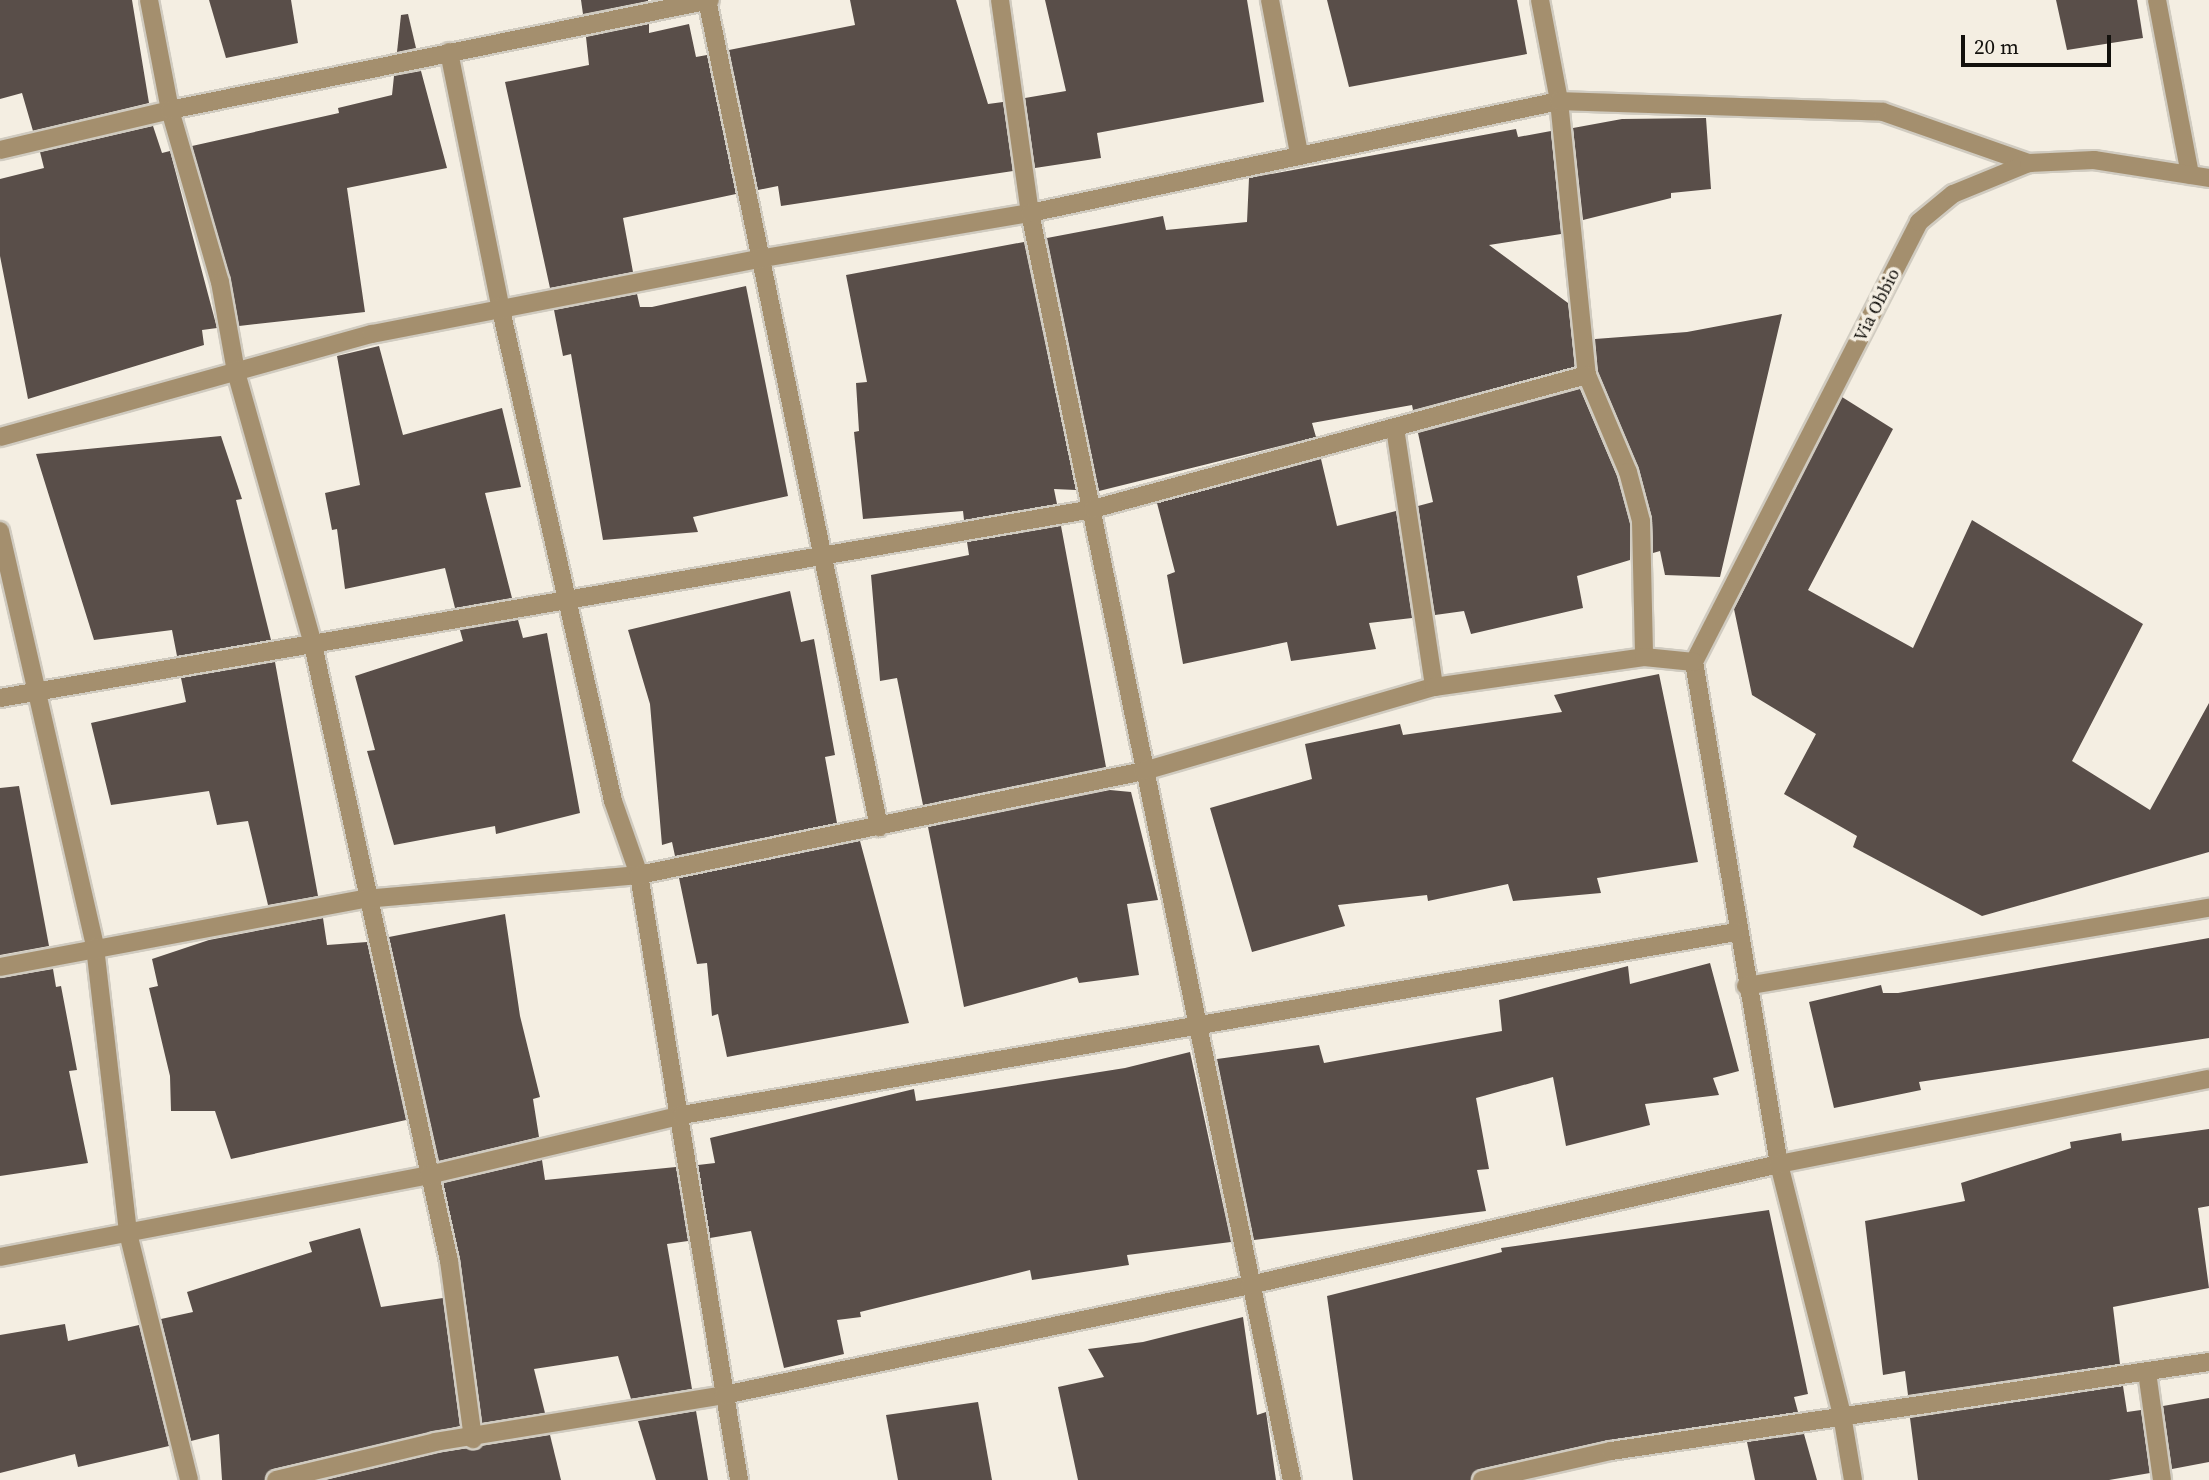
<!DOCTYPE html>
<html>
<head>
<meta charset="utf-8">
<style>
  body { margin:0 }
  #map { position:relative; width:2209px; height:1480px; overflow:hidden; background:#f4eee2; font-family:"Source Serif 4",serif }
  div>[style] { position:absolute }
  .building>* { inset:0; background:#594e49 }
  .roads { filter:drop-shadow(2px 0 #d0cbc0) drop-shadow(-2px 0 #d0cbc0) drop-shadow(0 2px #d0cbc0) drop-shadow(0 -2px #d0cbc0) }
  .minor>* { height:18px; margin:-9px; padding:0 9px; transform-origin:9px; border-radius:9px; background:#a48f6e }
  span { translate:-50% -50%; white-space:nowrap; text-align:center; line-height:1.15; -webkit-text-stroke:7px #f4eee2; paint-order:stroke }
  .street-label { font-size:18px; color:#13110d }
  .scale { position:absolute; left:1961px; top:35px; width:150px; height:32px; box-sizing:border-box; border:4px solid #13110d; border-top:0; padding-left:9px; font-size:21px; line-height:24px; white-space:nowrap; color:#13110d; -webkit-text-stroke:5px #f4eee2; paint-order:stroke }
</style>
</head>
<body>
<div id="map">
  <div class="building">
    <div style="clip-path:polygon(0 0,132px 0,149px 103px,33px 131px,22px 93px,0 99px)"></div>
    <div style="clip-path:polygon(209px 0,291px 0,298px 43px,226px 58px)"></div>
    <div style="clip-path:polygon(581px 0,648px 0,648px 1px,583px 14px)"></div>
    <div style="clip-path:polygon(850px 0,956px 0,988px 104px,1003px 102px,1013px 171px,781px 206px,778px 186px,758px 190px,729px 50px,855px 25px)"></div>
    <div style="clip-path:polygon(1045px 0,1247px 0,1264px 102px,1097px 133px,1101px 158px,1035px 168px,1025px 98px,1066px 91px)"></div>
    <div style="clip-path:polygon(1327px 0,1517px 0,1527px 54px,1349px 87px)"></div>
    <div style="clip-path:polygon(2056px 0,2137px 0,2143px 38px,2067px 50px)"></div>
    <div style="clip-path:polygon(408px 14px,416px 48px,397px 52px,401px 15px)"></div>
    <div style="clip-path:polygon(649px 24px,649px 33px,689px 24px,696px 57px,707px 55px,736px 194px,623px 218px,633px 272px,550px 288px,505px 82px,589px 65px,586px 37px)"></div>
    <div style="clip-path:polygon(421px 71px,447px 168px,347px 188px,365px 312px,239px 326px,192px 146px,339px 113px,338px 108px,392px 95px,394px 76px)"></div>
    <div style="clip-path:polygon(1706px 118px,1711px 189px,1671px 193px,1671px 198px,1583px 220px,1573px 128px,1622px 119px)"></div>
    <div style="clip-path:polygon(153px 126px,162px 153px,170px 151px,217px 328px,202px 330px,204px 345px,28px 399px,0 256px,0 179px,44px 168px,40px 152px)"></div>
    <div style="clip-path:polygon(1516px 129px,1518px 137px,1551px 131px,1561px 234px,1489px 245px,1568px 303px,1575px 367px,1413px 410px,1412px 405px,1312px 423px,1316px 437px,1099px 491px,1047px 238px,1163px 216px,1166px 230px,1247px 222px,1249px 178px)"></div>
    <div style="clip-path:polygon(1024px 242px,1076px 490px,1054px 489px,1057px 504px,964px 520px,963px 511px,863px 519px,854px 432px,859px 431px,856px 383px,867px 382px,846px 275px)"></div>
    <div style="clip-path:polygon(746px 286px,788px 496px,693px 517px,698px 532px,603px 540px,571px 354px,563px 356px,554px 310px,637px 294px,640px 307px,652px 307px)"></div>
    <div style="clip-path:polygon(1782px 314px,1720px 577px,1665px 575px,1660px 551px,1653px 553px,1652px 518px,1639px 469px,1598px 372px,1595px 339px,1687px 332px)"></div>
    <div style="clip-path:polygon(379px 346px,403px 435px,502px 408px,521px 487px,485px 493px,512px 598px,455px 608px,445px 568px,345px 589px,337px 529px,332px 530px,325px 493px,360px 485px,337px 356px)"></div>
    <div style="clip-path:polygon(1580px 389px,1617px 476px,1630px 523px,1630px 560px,1577px 576px,1583px 608px,1471px 634px,1464px 611px,1435px 615px,1418px 506px,1433px 502px,1418px 433px)"></div>
    <div style="clip-path:polygon(1842px 397px,1893px 429px,1808px 590px,1913px 648px,1972px 520px,2143px 624px,2072px 761px,2150px 810px,2209px 703px,2209px 852px,1982px 916px,1853px 847px,1857px 836px,1784px 794px,1816px 734px,1752px 695px,1734px 609px)"></div>
    <div style="clip-path:polygon(221px 436px,242px 499px,236px 500px,271px 640px,177px 656px,172px 630px,94px 640px,36px 454px)"></div>
    <div style="clip-path:polygon(1321px 459px,1337px 526px,1396px 511px,1412px 618px,1369px 623px,1376px 649px,1291px 661px,1287px 642px,1183px 664px,1167px 575px,1175px 572px,1157px 503px)"></div>
    <div style="clip-path:polygon(1061px 526px,1106px 767px,923px 805px,897px 678px,880px 681px,871px 575px,969px 555px,967px 542px)"></div>
    <div style="clip-path:polygon(790px 591px,801px 642px,814px 639px,835px 755px,825px 757px,837px 823px,675px 856px,672px 842px,662px 845px,650px 704px,628px 630px)"></div>
    <div style="clip-path:polygon(518px 620px,523px 638px,547px 633px,580px 813px,496px 834px,495px 826px,394px 845px,367px 751px,375px 750px,355px 676px,463px 641px,460px 630px)"></div>
    <div style="clip-path:polygon(275px 662px,318px 896px,268px 905px,248px 821px,217px 825px,209px 791px,111px 805px,91px 723px,186px 702px,181px 678px)"></div>
    <div style="clip-path:polygon(1659px 674px,1698px 862px,1597px 878px,1601px 893px,1513px 901px,1508px 884px,1428px 901px,1427px 895px,1338px 905px,1345px 926px,1252px 952px,1210px 808px,1312px 779px,1305px 744px,1400px 724px,1403px 735px,1562px 712px,1554px 695px)"></div>
    <div style="clip-path:polygon(19px 786px,49px 946px,0 955px,0 788px)"></div>
    <div style="clip-path:polygon(1110px 790px,1131px 792px,1158px 900px,1127px 904px,1139px 975px,1079px 983px,1077px 977px,964px 1007px,928px 827px)"></div>
    <div style="clip-path:polygon(860px 841px,909px 1023px,727px 1057px,718px 1014px,712px 1016px,707px 963px,697px 964px,679px 878px)"></div>
    <div style="clip-path:polygon(505px 914px,520px 1016px,540px 1097px,533px 1099px,539px 1137px,439px 1161px,389px 937px)"></div>
    <div style="clip-path:polygon(323px 918px,327px 945px,367px 942px,406px 1120px,231px 1159px,215px 1111px,171px 1111px,170px 1076px,149px 988px,158px 986px,152px 959px,209px 940px)"></div>
    <div style="clip-path:polygon(2209px 938px,2209px 1038px,1919px 1082px,1921px 1090px,1834px 1108px,1809px 1002px,1881px 985px,1883px 993px,1898px 993px)"></div>
    <div style="clip-path:polygon(1710px 963px,1739px 1071px,1713px 1078px,1719px 1095px,1645px 1104px,1650px 1125px,1566px 1146px,1553px 1077px,1476px 1098px,1489px 1169px,1477px 1170px,1486px 1211px,1254px 1240px,1217px 1059px,1319px 1045px,1324px 1063px,1502px 1031px,1499px 1000px,1628px 966px,1630px 984px)"></div>
    <div style="clip-path:polygon(53px 969px,56px 987px,61px 986px,77px 1070px,69px 1071px,88px 1163px,0 1176px,0 978px)"></div>
    <div style="clip-path:polygon(1190px 1052px,1231px 1242px,1127px 1255px,1129px 1265px,1032px 1280px,1030px 1270px,860px 1312px,861px 1317px,837px 1320px,844px 1354px,784px 1368px,751px 1231px,710px 1238px,698px 1165px,715px 1163px,710px 1138px,914px 1089px,916px 1101px,1125px 1068px)"></div>
    <div style="clip-path:polygon(2209px 1129px,2209px 1206px,2198px 1208px,2209px 1288px,2113px 1307px,2120px 1364px,1908px 1395px,1905px 1371px,1883px 1375px,1865px 1221px,1965px 1201px,1961px 1183px,2071px 1148px,2070px 1142px,2121px 1133px,2122px 1141px)"></div>
    <div style="clip-path:polygon(542px 1160px,545px 1180px,676px 1167px,688px 1241px,667px 1244px,692px 1389px,631px 1399px,618px 1356px,534px 1369px,545px 1413px,482px 1423px,460px 1259px,443px 1183px)"></div>
    <div style="clip-path:polygon(1769px 1210px,1808px 1394px,1794px 1397px,1798px 1412px,1609px 1440px,1480px 1469px,1471px 1480px,1353px 1480px,1327px 1296px,1502px 1252px,1501px 1248px)"></div>
    <div style="clip-path:polygon(360px 1228px,381px 1307px,443px 1298px,460px 1426px,273px 1469px,265px 1480px,222px 1480px,219px 1434px,191px 1441px,161px 1319px,193px 1312px,187px 1292px,312px 1252px,309px 1242px)"></div>
    <div style="clip-path:polygon(1243px 1317px,1257px 1415px,1266px 1412px,1276px 1480px,1078px 1480px,1058px 1387px,1104px 1377px,1088px 1349px,1143px 1342px)"></div>
    <div style="clip-path:polygon(65px 1324px,68px 1341px,139px 1325px,169px 1446px,78px 1467px,75px 1454px,0 1473px,0 1335px)"></div>
    <div style="clip-path:polygon(2123px 1386px,2127px 1412px,2141px 1410px,2150px 1473px,2109px 1480px,1918px 1480px,1910px 1418px)"></div>
    <div style="clip-path:polygon(2209px 1398px,2209px 1462px,2172px 1469px,2163px 1406px)"></div>
    <div style="clip-path:polygon(978px 1402px,992px 1480px,898px 1480px,886px 1415px)"></div>
    <div style="clip-path:polygon(696px 1411px,708px 1480px,656px 1480px,638px 1421px)"></div>
    <div style="clip-path:polygon(1804px 1434px,1817px 1480px,1755px 1480px,1747px 1442px)"></div>
    <div style="clip-path:polygon(550px 1435px,561px 1480px,325px 1480px,437px 1453px)"></div>
  </div>
  <div class="roads">
    <div class="minor">
      <div style="left:149px;top:0;width:112px;rotate:79.2deg"></div>
      <div style="left:170px;top:110px;width:179px;rotate:73.8deg"></div>
      <div style="left:220px;top:282px;width:91px;rotate:79.9deg"></div>
      <div style="left:236px;top:372px;width:284px;rotate:74.2deg"></div>
      <div style="left:313px;top:645px;width:631px;rotate:77.55deg"></div>
      <div style="left:449px;top:1261px;width:180px;rotate:82.3deg"></div>
      <div style="left:707px;top:0;width:845px;rotate:78.25deg"></div>
      <div style="left:1000px;top:0;width:215px;rotate:82deg"></div>
      <div style="left:1030px;top:213px;width:1294px;rotate:78.32deg"></div>
      <div style="left:1270px;top:0;width:157px;rotate:79.3deg"></div>
      <div style="left:1540px;top:0;width:103px;rotate:79.3deg"></div>
      <div style="left:1559px;top:101px;width:275px;rotate:84.2deg"></div>
      <div style="left:1587px;top:375px;width:105px;rotate:67.1deg"></div>
      <div style="left:1628px;top:472px;width:51px;rotate:75.1deg"></div>
      <div style="left:1641px;top:521px;width:136px;rotate:88.7deg"></div>
      <div style="left:2157px;top:0;width:178px;rotate:79.3deg"></div>
      <div style="left:449px;top:52px;width:259px;rotate:78.6deg"></div>
      <div style="left:500px;top:306px;width:508px;rotate:77.14deg"></div>
      <div style="left:613px;top:801px;width:78px;rotate:70.6deg"></div>
      <div style="left:639px;top:875px;width:613px;rotate:80.61deg"></div>
      <div style="left:0;top:150px;width:175px;rotate:-13.2deg"></div>
      <div style="left:170px;top:110px;width:551px;rotate:-11.51deg"></div>
      <div style="left:1395px;top:428px;width:262px;rotate:81.4deg"></div>
      <div style="left:0;top:437px;width:386px;rotate:-15.5deg"></div>
      <div style="left:372px;top:334px;width:393px;rotate:-11deg"></div>
      <div style="left:758px;top:259px;width:276px;rotate:-9.6deg"></div>
      <div style="left:1030px;top:213px;width:541px;rotate:-11.95deg"></div>
      <div style="left:1559px;top:101px;width:324px;rotate:1.9deg"></div>
      <div style="left:1883px;top:112px;width:155px;rotate:19.3deg"></div>
      <div style="left:0;top:531px;width:427px;rotate:77.1deg"></div>
      <div style="left:95px;top:947px;width:288px;rotate:83.4deg"></div>
      <div style="left:128px;top:1233px;width:254px;rotate:76.1deg"></div>
      <div style="left:1694px;top:662px;width:509px;rotate:80.39deg"></div>
      <div style="left:1779px;top:1164px;width:259px;rotate:75.9deg"></div>
      <div style="left:1842px;top:1415px;width:66px;rotate:80.4deg"></div>
      <div style="left:1694px;top:662px;width:494px;rotate:-62.9deg"></div>
      <div style="left:1919px;top:222px;width:44px;rotate:-39.5deg"></div>
      <div style="left:1953px;top:194px;width:82px;rotate:-22.2deg"></div>
      <div style="left:2029px;top:163px;width:65px;rotate:-2.6deg"></div>
      <div style="left:2094px;top:160px;width:116px;rotate:8.9deg"></div>
      <div style="left:0;top:698px;width:1109px;rotate:-9.81deg"></div>
      <div style="left:1093px;top:509px;width:512px;rotate:-15.18deg"></div>
      <div style="left:0;top:967px;width:371px;rotate:-10.6deg"></div>
      <div style="left:365px;top:899px;width:275px;rotate:-5deg"></div>
      <div style="left:639px;top:875px;width:516px;rotate:-11.64deg"></div>
      <div style="left:1144px;top:771px;width:302px;rotate:-16.2deg"></div>
      <div style="left:1434px;top:687px;width:212px;rotate:-8.1deg"></div>
      <div style="left:1644px;top:657px;width:50px;rotate:5.7deg"></div>
      <div style="left:1746px;top:986px;width:470px;rotate:-9.6deg"></div>
      <div style="left:0;top:1257px;width:437px;rotate:-10.8deg"></div>
      <div style="left:429px;top:1175px;width:260px;rotate:-13.3deg"></div>
      <div style="left:682px;top:1115px;width:1070px;rotate:-9.85deg"></div>
      <div style="left:2147px;top:1372px;width:109px;rotate:82.1deg"></div>
      <div style="left:276px;top:1480px;width:163px;rotate:-13.4deg"></div>
      <div style="left:435px;top:1442px;width:293px;rotate:-9.2deg"></div>
      <div style="left:724px;top:1395px;width:537px;rotate:-11.81deg"></div>
      <div style="left:1250px;top:1285px;width:543px;rotate:-12.88deg"></div>
      <div style="left:1779px;top:1164px;width:438px;rotate:-11.2deg"></div>
      <div style="left:1482px;top:1480px;width:132px;rotate:-12.7deg"></div>
      <div style="left:1611px;top:1451px;width:605px;rotate:-8.47deg"></div>
    </div>
  </div>
  <div class="street-label">
    <span style="left:1877px;top:305px;rotate:-63deg">Via Obbio</span>
  </div>
  <div class="scale">20 m</div>
</div>
</body>
</html>
